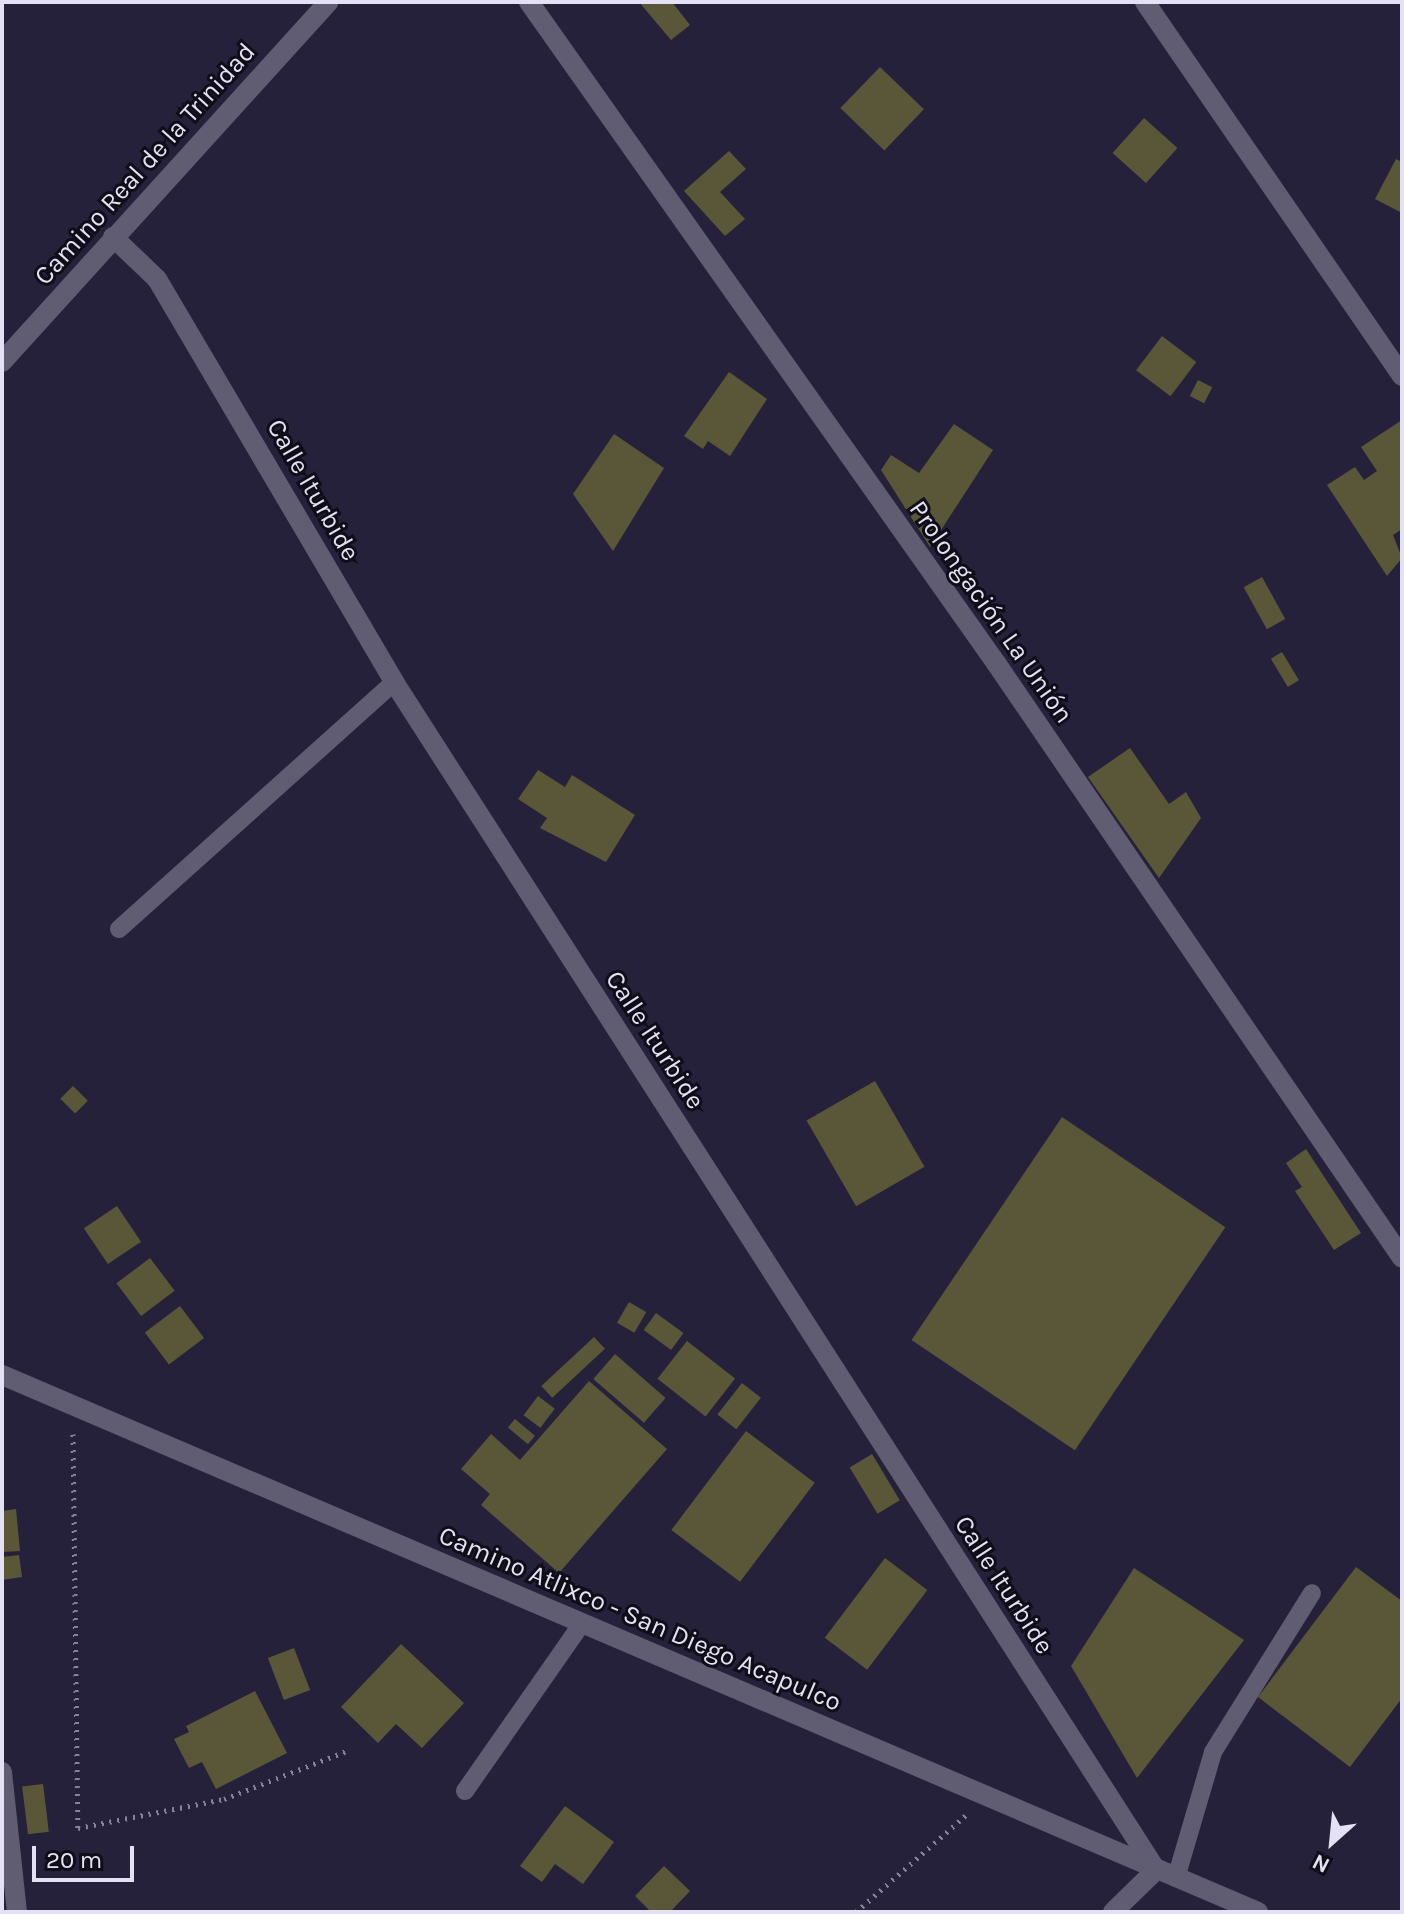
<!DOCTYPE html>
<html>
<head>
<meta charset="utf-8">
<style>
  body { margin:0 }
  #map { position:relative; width:1404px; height:1914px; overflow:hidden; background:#26213b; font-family:Karla,sans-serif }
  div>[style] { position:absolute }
  .building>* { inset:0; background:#595738; transform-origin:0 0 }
  .path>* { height:5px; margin-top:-2.5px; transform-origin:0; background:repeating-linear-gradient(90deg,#87849a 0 2px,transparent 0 8px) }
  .service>* { height:18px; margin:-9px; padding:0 9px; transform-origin:9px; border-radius:9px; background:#605d73 }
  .minor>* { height:20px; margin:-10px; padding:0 10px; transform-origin:10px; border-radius:10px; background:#605d73 }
  .tertiary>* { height:20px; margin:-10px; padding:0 10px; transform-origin:10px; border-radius:10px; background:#605d73 }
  span { translate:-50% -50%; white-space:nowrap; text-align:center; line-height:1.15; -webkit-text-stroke:6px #0f0d18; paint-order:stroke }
  .street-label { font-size:26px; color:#e3e1f3 }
  .frame { position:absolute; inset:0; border:4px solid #e3e1f3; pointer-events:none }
  .north { position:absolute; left:1292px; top:1802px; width:80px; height:80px; -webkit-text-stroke:6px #0f0d18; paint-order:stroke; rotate:207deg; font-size:22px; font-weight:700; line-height:32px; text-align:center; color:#e3e1f3 }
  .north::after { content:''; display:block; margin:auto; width:28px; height:36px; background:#e3e1f3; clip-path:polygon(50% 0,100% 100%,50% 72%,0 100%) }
  .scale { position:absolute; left:32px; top:1846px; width:102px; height:36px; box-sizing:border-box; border:4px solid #e3e1f3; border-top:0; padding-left:10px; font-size:24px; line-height:28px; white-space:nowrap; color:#e3e1f3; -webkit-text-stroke:6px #0f0d18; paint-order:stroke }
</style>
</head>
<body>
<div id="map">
  <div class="building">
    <div style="clip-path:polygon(639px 2px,672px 2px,690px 25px,671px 40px)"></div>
    <div style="left:880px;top:67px;width:61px;height:57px;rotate:44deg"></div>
    <div style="left:1144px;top:118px;width:45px;height:47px;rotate:42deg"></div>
    <div style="clip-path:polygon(729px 151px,746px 169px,720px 192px,745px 219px,725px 236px,684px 191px)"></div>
    <div style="clip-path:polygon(1396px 159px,1402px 162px,1402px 213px,1375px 199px)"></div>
    <div style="left:1162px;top:336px;width:43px;height:43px;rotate:37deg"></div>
    <div style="clip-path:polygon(729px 372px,767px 399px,730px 456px,708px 441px,703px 449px,684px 436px)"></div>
    <div style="left:1198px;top:380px;width:16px;height:18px;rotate:27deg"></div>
    <div style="clip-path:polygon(1402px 420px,1402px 529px,1393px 535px,1402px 558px,1387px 576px,1327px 485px,1355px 467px,1364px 480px,1377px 471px,1361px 447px)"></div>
    <div style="clip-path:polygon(954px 424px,993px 450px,930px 547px,881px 470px,891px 455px,919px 473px)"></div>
    <div style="clip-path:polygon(614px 434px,664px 468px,613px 551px,573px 494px)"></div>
    <div style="left:1262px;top:577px;width:48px;height:21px;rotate:61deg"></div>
    <div style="left:1282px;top:652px;width:33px;height:13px;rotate:59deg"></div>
    <div style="clip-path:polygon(1130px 748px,1169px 804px,1186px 792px,1201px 818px,1159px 878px,1088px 777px)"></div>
    <div style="clip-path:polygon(538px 770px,565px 787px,572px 775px,635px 815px,606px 862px,540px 828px,547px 818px,518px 799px)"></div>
    <div style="left:875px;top:1081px;width:99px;height:79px;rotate:60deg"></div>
    <div style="left:73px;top:1086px;width:21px;height:18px;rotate:45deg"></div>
    <div style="left:1062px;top:1117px;width:197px;height:269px;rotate:34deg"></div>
    <div style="clip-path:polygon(1306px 1149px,1361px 1233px,1334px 1250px,1295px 1191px,1302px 1187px,1286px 1163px)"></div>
    <div style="left:117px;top:1206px;width:43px;height:40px;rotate:56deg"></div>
    <div style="left:150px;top:1258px;width:41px;height:42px;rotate:53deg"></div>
    <div style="left:629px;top:1302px;width:20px;height:24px;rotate:30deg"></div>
    <div style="left:180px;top:1306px;width:40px;height:44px;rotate:53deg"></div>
    <div style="left:656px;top:1313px;width:34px;height:21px;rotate:36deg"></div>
    <div style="left:594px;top:1337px;width:16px;height:72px;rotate:47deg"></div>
    <div style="left:687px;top:1341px;width:61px;height:48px;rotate:38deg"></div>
    <div style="left:615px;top:1354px;width:67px;height:33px;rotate:41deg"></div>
    <div style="clip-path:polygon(589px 1381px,667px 1449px,559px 1573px,481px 1505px,490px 1494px,461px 1469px,491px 1434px,520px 1460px)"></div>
    <div style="left:742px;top:1383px;width:24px;height:40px;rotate:38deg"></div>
    <div style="left:538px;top:1396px;width:21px;height:24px;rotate:37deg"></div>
    <div style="left:515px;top:1419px;width:26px;height:11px;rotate:40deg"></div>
    <div style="left:746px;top:1431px;width:86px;height:124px;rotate:37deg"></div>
    <div style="left:872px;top:1454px;width:54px;height:26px;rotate:59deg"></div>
    <div style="clip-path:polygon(16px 1509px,20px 1551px,2px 1552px,2px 1511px)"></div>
    <div style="clip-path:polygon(19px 1555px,22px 1577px,2px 1580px,2px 1557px)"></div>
    <div style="left:885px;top:1558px;width:53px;height:100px;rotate:37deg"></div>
    <div style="clip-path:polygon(1356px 1567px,1402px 1601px,1402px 1698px,1350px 1767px,1258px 1697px)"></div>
    <div style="clip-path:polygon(1134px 1568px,1244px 1640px,1137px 1778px,1071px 1666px)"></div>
    <div style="clip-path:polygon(401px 1644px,464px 1703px,422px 1748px,396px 1724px,378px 1743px,341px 1707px)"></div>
    <div style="left:294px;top:1648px;width:45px;height:28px;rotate:69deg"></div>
    <div style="clip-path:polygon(255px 1691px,287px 1753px,216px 1789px,202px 1762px,189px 1768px,174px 1739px,189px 1732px,186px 1726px)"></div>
    <div style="left:43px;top:1784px;width:48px;height:21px;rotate:83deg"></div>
    <div style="clip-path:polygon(565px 1806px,614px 1842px,583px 1884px,555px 1864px,542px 1882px,520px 1866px)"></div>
    <div style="clip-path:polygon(664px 1866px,690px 1891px,670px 1912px,651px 1912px,635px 1896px)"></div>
  </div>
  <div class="path">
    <div style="left:73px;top:1434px;width:394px;rotate:89.3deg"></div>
    <div style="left:78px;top:1828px;width:149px;rotate:-11.2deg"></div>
    <div style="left:224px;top:1799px;width:134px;rotate:-21.4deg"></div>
    <div style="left:856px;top:1912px;width:147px;rotate:-41.4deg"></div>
  </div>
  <div class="service">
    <div style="left:119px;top:929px;width:370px;rotate:-41.9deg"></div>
    <div style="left:465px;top:1791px;width:205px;rotate:-55.1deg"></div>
    <div style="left:1176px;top:1878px;width:131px;rotate:-73.6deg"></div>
    <div style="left:1213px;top:1752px;width:187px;rotate:-58.1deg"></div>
  </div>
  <div class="minor">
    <div style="left:529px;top:2px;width:809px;rotate:54.76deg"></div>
    <div style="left:996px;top:663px;width:720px;rotate:55.69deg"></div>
    <div style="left:1145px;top:2px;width:454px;rotate:55.5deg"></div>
    <div style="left:113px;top:237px;width:61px;rotate:43.7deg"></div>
    <div style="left:157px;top:279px;width:468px;rotate:59.5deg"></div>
    <div style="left:394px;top:682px;width:1411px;rotate:57.32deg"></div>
    <div style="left:1156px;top:1870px;width:60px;rotate:135.7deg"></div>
    <div style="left:2px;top:362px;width:486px;rotate:-47.8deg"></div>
    <div style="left:2px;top:1772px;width:141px;rotate:83.9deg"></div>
  </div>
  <div class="tertiary">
    <div style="left:2px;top:1375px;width:1366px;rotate:23.15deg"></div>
  </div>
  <div class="street-label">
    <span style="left:145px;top:164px;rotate:-48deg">Camino Real de la Trinidad</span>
    <span style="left:313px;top:490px;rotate:60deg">Calle Iturbide</span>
    <span style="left:991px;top:612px;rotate:55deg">Prolongación La Unión</span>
    <span style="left:655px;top:1040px;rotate:57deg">Calle Iturbide</span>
    <span style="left:1004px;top:1585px;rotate:57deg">Calle Iturbide</span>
    <span style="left:640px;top:1619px;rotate:23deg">Camino Atlixco - San Diego Acapulco</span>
  </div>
  <div class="frame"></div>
  <div class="north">N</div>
  <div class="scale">20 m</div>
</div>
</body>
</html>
